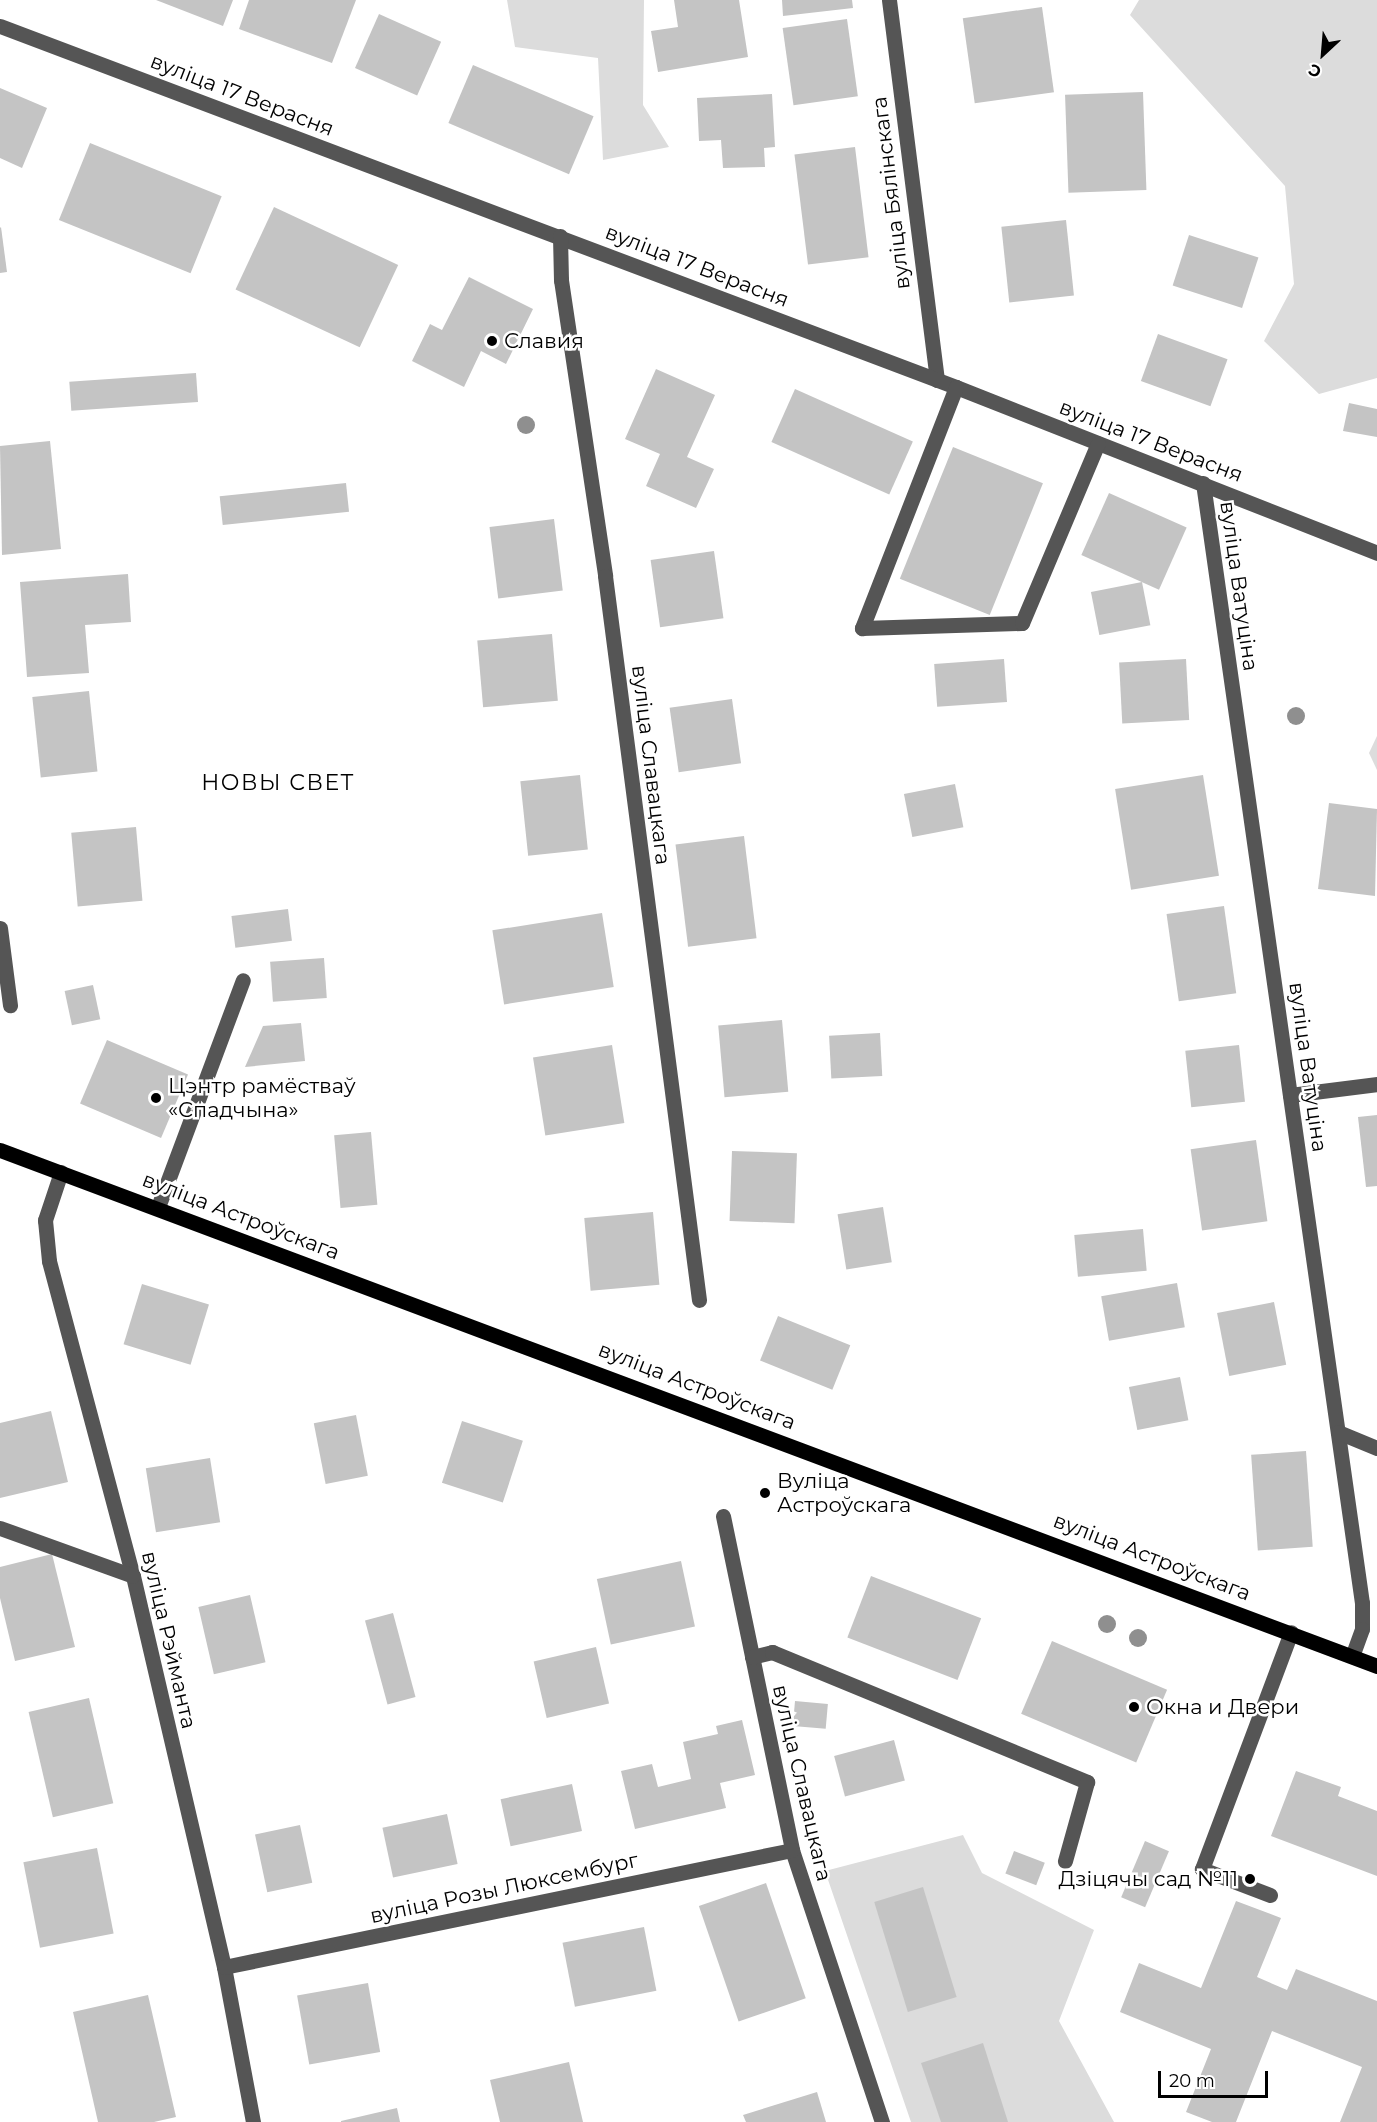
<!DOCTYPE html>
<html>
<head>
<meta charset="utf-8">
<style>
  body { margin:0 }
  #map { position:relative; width:1377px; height:2122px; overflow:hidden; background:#fff; font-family:Montserrat,sans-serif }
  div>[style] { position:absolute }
  .green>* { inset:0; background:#dcdcdc }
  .building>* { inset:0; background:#c4c4c4; transform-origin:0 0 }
  .minor>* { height:15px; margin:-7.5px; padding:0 7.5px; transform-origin:7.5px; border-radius:7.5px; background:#555 }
  .major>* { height:15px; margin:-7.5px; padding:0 7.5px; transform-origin:7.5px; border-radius:7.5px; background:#000 }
  .trees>* { width:18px; height:18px; margin:-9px; border-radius:50%; background:#8f8f8f }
  .dots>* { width:16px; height:16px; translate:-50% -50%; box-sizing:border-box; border:3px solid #fff; border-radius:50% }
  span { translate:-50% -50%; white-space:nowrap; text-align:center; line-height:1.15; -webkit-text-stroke:5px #fff; paint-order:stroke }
  .street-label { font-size:21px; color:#000 }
  .poi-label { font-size:21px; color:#000 }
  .left { translate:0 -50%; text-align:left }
  .right { translate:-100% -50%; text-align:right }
  .neighbourhood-label { font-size:22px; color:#000; letter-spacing:1.5px }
  .north { position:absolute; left:1293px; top:24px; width:60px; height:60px; -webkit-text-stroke:4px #fff; paint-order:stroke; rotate:206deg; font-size:16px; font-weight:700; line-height:24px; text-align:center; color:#000 }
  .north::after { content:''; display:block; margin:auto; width:21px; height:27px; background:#000; clip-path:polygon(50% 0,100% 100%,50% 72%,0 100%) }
  .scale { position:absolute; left:1158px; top:2071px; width:110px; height:27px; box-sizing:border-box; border:3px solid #000; border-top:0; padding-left:8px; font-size:18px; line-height:21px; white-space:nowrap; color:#000; -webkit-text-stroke:4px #fff; paint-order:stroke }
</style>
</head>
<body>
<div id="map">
  <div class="green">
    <div style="clip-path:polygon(507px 0,644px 0,643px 105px,669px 147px,603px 160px,598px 58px,515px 47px)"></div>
    <div style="clip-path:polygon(1139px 0,1377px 0,1377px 378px,1319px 394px,1264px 341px,1294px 284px,1285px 186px,1130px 15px)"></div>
    <div style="clip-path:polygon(1377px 736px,1377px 770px,1369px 753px)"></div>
    <div style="clip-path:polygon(963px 1835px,982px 1873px,1094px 1930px,1059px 2021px,1114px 2122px,911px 2122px,825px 1871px)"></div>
  </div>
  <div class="building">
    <div style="clip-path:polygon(156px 0,233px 0,223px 26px)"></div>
    <div style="clip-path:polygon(249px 0,356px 0,332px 63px,239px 29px)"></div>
    <div style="clip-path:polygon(674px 0,739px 0,748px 57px,658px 72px,651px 31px,678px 27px)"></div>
    <div style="clip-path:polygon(782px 0,852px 0,853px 8px,783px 16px)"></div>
    <div style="left:1042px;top:7px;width:86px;height:80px;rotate:82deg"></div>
    <div style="left:379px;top:14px;width:68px;height:59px;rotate:24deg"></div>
    <div style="left:847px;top:19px;width:78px;height:65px;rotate:82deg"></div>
    <div style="left:473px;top:65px;width:131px;height:63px;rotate:23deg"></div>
    <div style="clip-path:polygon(0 88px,47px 108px,22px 168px,0 158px)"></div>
    <div style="left:1143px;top:92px;width:98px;height:78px;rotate:88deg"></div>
    <div style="clip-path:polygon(772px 94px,775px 147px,764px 148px,765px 167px,723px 168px,721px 140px,699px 141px,697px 98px)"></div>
    <div style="left:90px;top:143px;width:142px;height:83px;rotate:22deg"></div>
    <div style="left:855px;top:147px;width:111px;height:61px;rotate:83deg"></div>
    <div style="left:274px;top:207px;width:137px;height:91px;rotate:25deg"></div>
    <div style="left:1066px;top:220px;width:76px;height:65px;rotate:84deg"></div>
    <div style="clip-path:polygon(1px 227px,7px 272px,0 273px,0 228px)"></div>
    <div style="left:1189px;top:235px;width:73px;height:53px;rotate:18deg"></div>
    <div style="clip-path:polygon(469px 277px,533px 309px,506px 364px,481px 351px,464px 387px,412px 361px,430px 324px,442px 330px)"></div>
    <div style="left:1158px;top:334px;width:74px;height:50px;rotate:20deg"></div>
    <div style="clip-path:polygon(656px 369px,715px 395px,687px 457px,714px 469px,696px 508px,646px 486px,660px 454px,625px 439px)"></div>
    <div style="left:196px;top:373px;width:29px;height:127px;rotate:86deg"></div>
    <div style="left:795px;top:389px;width:129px;height:58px;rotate:24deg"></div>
    <div style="clip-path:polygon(1349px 403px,1377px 409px,1377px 437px,1343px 431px)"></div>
    <div style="clip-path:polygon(50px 441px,61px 549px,2px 555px,0 446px)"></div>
    <div style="left:953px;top:447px;width:97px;height:142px;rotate:22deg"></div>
    <div style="left:346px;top:483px;width:29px;height:127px;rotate:84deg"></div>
    <div style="left:1109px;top:493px;width:85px;height:68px;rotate:24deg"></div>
    <div style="left:554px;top:519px;width:72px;height:65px;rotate:83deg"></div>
    <div style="left:714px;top:551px;width:68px;height:64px;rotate:82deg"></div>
    <div style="clip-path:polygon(128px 574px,131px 622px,85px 625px,89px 673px,27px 677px,20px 582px)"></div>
    <div style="left:1142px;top:582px;width:44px;height:52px;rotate:79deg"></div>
    <div style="left:552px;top:634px;width:67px;height:75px;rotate:85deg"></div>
    <div style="left:1004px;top:659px;width:43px;height:70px;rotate:86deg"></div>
    <div style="left:1186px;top:659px;width:61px;height:67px;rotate:87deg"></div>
    <div style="left:89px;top:691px;width:81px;height:57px;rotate:84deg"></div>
    <div style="left:732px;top:699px;width:65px;height:63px;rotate:82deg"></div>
    <div style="left:580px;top:775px;width:75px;height:60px;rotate:84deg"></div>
    <div style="left:1203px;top:775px;width:102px;height:89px;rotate:81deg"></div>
    <div style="left:955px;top:784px;width:44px;height:52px;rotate:79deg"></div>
    <div style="clip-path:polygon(1329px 803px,1377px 809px,1375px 896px,1318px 889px)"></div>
    <div style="left:136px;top:827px;width:74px;height:65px;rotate:85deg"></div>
    <div style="left:744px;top:836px;width:103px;height:69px;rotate:83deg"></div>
    <div style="left:1224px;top:906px;width:88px;height:58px;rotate:82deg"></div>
    <div style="left:288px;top:909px;width:32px;height:57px;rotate:83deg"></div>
    <div style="left:602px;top:913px;width:75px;height:111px;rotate:81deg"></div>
    <div style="left:324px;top:958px;width:40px;height:54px;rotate:86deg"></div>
    <div style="left:93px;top:985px;width:35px;height:29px;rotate:78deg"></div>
    <div style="left:782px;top:1020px;width:72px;height:64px;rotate:85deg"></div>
    <div style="clip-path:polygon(301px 1023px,305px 1061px,245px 1067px,263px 1026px)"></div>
    <div style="left:880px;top:1033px;width:43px;height:51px;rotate:87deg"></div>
    <div style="left:107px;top:1040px;width:88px;height:69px;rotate:23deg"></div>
    <div style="left:612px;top:1045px;width:79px;height:80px;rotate:81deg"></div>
    <div style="left:1239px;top:1045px;width:57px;height:54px;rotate:84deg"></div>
    <div style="clip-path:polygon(1377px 1115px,1377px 1186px,1366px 1187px,1358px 1117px)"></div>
    <div style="left:371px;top:1132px;width:73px;height:37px;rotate:85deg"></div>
    <div style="left:1256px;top:1140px;width:82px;height:66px;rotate:82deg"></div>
    <div style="left:732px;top:1151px;width:65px;height:70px;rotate:2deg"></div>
    <div style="left:883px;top:1207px;width:56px;height:46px;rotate:81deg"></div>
    <div style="left:653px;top:1212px;width:73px;height:69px;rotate:85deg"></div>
    <div style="left:1143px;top:1229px;width:42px;height:69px;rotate:85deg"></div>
    <div style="left:1177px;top:1283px;width:45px;height:77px;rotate:80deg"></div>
    <div style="left:142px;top:1284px;width:70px;height:63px;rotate:17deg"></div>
    <div style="left:1274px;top:1302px;width:64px;height:58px;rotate:79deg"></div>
    <div style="left:778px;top:1316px;width:78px;height:48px;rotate:22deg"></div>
    <div style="left:1180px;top:1377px;width:44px;height:52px;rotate:79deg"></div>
    <div style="clip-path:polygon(51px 1411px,68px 1482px,0 1498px,0 1423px)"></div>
    <div style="left:356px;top:1415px;width:62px;height:43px;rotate:79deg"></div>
    <div style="left:462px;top:1421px;width:64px;height:65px;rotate:18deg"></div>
    <div style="left:1306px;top:1451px;width:96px;height:55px;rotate:86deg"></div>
    <div style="left:210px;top:1458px;width:65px;height:65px;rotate:81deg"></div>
    <div style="clip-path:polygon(52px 1554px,75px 1647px,15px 1661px,0 1598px,0 1567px)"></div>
    <div style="left:681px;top:1561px;width:67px;height:86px;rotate:78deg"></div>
    <div style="left:871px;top:1576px;width:118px;height:66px;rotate:21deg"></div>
    <div style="left:250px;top:1595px;width:69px;height:53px;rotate:77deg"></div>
    <div style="left:393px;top:1613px;width:87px;height:29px;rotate:75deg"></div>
    <div style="left:1052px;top:1641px;width:125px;height:79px;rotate:23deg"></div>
    <div style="left:596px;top:1647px;width:58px;height:64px;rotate:77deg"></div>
    <div style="left:89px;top:1698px;width:108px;height:62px;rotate:77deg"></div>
    <div style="left:795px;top:1701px;width:33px;height:25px;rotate:5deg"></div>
    <div style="clip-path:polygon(742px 1720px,755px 1775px,720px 1783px,726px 1808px,635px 1829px,621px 1771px,652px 1764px,658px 1787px,691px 1779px,683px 1742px,718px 1734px,716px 1726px)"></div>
    <div style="left:894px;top:1740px;width:42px;height:62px;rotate:75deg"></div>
    <div style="clip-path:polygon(1296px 1771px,1341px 1787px,1338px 1796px,1377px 1811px,1377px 1876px,1271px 1836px)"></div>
    <div style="left:572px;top:1784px;width:48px;height:73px;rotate:78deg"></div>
    <div style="left:447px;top:1814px;width:51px;height:66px;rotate:78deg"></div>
    <div style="left:300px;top:1825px;width:59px;height:46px;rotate:78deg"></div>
    <div style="left:1145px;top:1841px;width:26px;height:61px;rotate:23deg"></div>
    <div style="left:97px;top:1848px;width:87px;height:75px;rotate:79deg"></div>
    <div style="left:1014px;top:1851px;width:33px;height:24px;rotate:21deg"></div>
    <div style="left:766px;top:1883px;width:122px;height:71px;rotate:71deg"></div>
    <div style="left:923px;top:1887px;width:115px;height:51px;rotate:73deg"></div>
    <div style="clip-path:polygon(1236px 1901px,1281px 1918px,1257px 1977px,1287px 1990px,1296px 1969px,1377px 2001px,1377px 2122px,1340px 2122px,1362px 2067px,1272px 2031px,1236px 2122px,1212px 2122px,1186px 2112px,1211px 2049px,1120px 2012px,1139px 1963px,1201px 1988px)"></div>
    <div style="left:644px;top:1927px;width:65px;height:83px;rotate:79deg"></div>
    <div style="left:368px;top:1983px;width:70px;height:72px;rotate:80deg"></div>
    <div style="clip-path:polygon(148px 1995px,176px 2117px,154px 2122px,98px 2122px,73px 2012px)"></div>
    <div style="clip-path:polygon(983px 2043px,1008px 2122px,941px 2122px,921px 2063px)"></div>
    <div style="clip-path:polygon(569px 2062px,583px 2122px,500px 2122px,490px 2080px)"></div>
    <div style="clip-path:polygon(817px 2092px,826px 2122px,746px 2122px,743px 2115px)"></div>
    <div style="clip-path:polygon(397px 2108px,400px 2122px,341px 2122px,341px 2121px)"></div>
  </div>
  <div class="minor">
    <div style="left:889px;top:0;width:383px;rotate:82.8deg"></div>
    <div style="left:0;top:26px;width:1022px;rotate:20.69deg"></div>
    <div style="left:956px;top:387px;width:453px;rotate:21.5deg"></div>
    <div style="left:560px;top:236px;width:44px;rotate:88.7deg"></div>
    <div style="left:561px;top:280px;width:299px;rotate:81.5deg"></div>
    <div style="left:605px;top:576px;width:730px;rotate:82.6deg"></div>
    <div style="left:956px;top:387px;width:259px;rotate:111.3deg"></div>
    <div style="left:862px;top:628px;width:160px;rotate:-1.8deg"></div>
    <div style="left:1022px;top:623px;width:195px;rotate:-67.1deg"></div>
    <div style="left:1203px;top:483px;width:1131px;rotate:81.92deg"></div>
    <div style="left:1362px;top:1603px;width:26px;rotate:90deg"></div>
    <div style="left:1362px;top:1629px;width:29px;rotate:110deg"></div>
    <div style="left:0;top:928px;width:78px;rotate:82.6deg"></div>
    <div style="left:1290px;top:1095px;width:88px;rotate:-7.2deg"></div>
    <div style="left:61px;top:1172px;width:51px;rotate:108.4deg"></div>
    <div style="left:45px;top:1220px;width:41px;rotate:84.4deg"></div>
    <div style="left:49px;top:1261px;width:326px;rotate:75.1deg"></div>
    <div style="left:133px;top:1576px;width:401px;rotate:76.9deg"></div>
    <div style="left:224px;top:1967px;width:158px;rotate:79.4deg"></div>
    <div style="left:158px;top:1207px;width:242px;rotate:-69.5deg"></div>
    <div style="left:1338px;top:1432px;width:42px;rotate:22.3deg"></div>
    <div style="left:723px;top:1516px;width:341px;rotate:78.3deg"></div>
    <div style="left:792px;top:1850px;width:287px;rotate:71.7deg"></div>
    <div style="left:0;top:1528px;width:141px;rotate:19.8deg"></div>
    <div style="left:752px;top:1657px;width:21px;rotate:-14deg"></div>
    <div style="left:772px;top:1652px;width:341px;rotate:22.4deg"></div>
    <div style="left:1087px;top:1782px;width:82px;rotate:105.6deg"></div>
    <div style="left:1270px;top:1895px;width:73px;rotate:-159.1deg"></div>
    <div style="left:1202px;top:1869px;width:253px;rotate:-69.4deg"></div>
    <div style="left:224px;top:1967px;width:580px;rotate:-11.64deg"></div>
  </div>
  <div class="major">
    <div style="left:0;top:1150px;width:1471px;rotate:20.54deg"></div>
  </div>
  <div class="trees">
    <div style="left:526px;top:425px"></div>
    <div style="left:1296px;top:716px"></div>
    <div style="left:1107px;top:1624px"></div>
    <div style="left:1138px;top:1638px"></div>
  </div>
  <div class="dots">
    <div style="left:492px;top:341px;background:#000"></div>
    <div style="left:156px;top:1098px;background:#000"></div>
    <div style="left:765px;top:1493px;background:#000"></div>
    <div style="left:1134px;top:1707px;background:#000"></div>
    <div style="left:1250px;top:1879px;background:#000"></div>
  </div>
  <div class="street-label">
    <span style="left:242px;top:95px;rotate:21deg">вуліца 17 Верасня</span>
    <span style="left:891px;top:193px;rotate:-97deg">вуліца Бялінскага</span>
    <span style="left:697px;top:266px;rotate:21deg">вуліца 17 Верасня</span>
    <span style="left:1151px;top:441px;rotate:21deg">вуліца 17 Верасня</span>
    <span style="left:1239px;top:586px;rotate:82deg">вуліца Ватуціна</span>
    <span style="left:651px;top:765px;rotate:83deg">вуліца Славацкага</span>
    <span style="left:1308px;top:1067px;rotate:82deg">вуліца Ватуціна</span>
    <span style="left:241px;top:1216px;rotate:21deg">вуліца Астроўскага</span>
    <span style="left:697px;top:1386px;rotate:21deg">вуліца Астроўскага</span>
    <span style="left:1152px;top:1557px;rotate:21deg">вуліца Астроўскага</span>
    <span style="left:169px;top:1640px;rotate:77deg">вуліца Рэйманта</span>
    <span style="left:802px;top:1783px;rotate:77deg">вуліца Славацкага</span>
    <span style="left:504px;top:1888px;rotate:-12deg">вуліца Розы Люксембург</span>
  </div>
  <div class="poi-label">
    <span class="left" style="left:504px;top:341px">Славия</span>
    <span class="left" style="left:168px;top:1098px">Цэнтр рамёстваў<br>«Спадчына»</span>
    <span class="left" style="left:777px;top:1493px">Вуліца<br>Астроўскага</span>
    <span class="left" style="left:1146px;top:1707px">Окна и Двери</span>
    <span class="right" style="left:1238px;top:1879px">Дзіцячы сад №11</span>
  </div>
  <div class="neighbourhood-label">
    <span style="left:278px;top:783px">НОВЫ СВЕТ</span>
  </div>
  <div class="north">С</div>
  <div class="scale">20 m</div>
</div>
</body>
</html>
